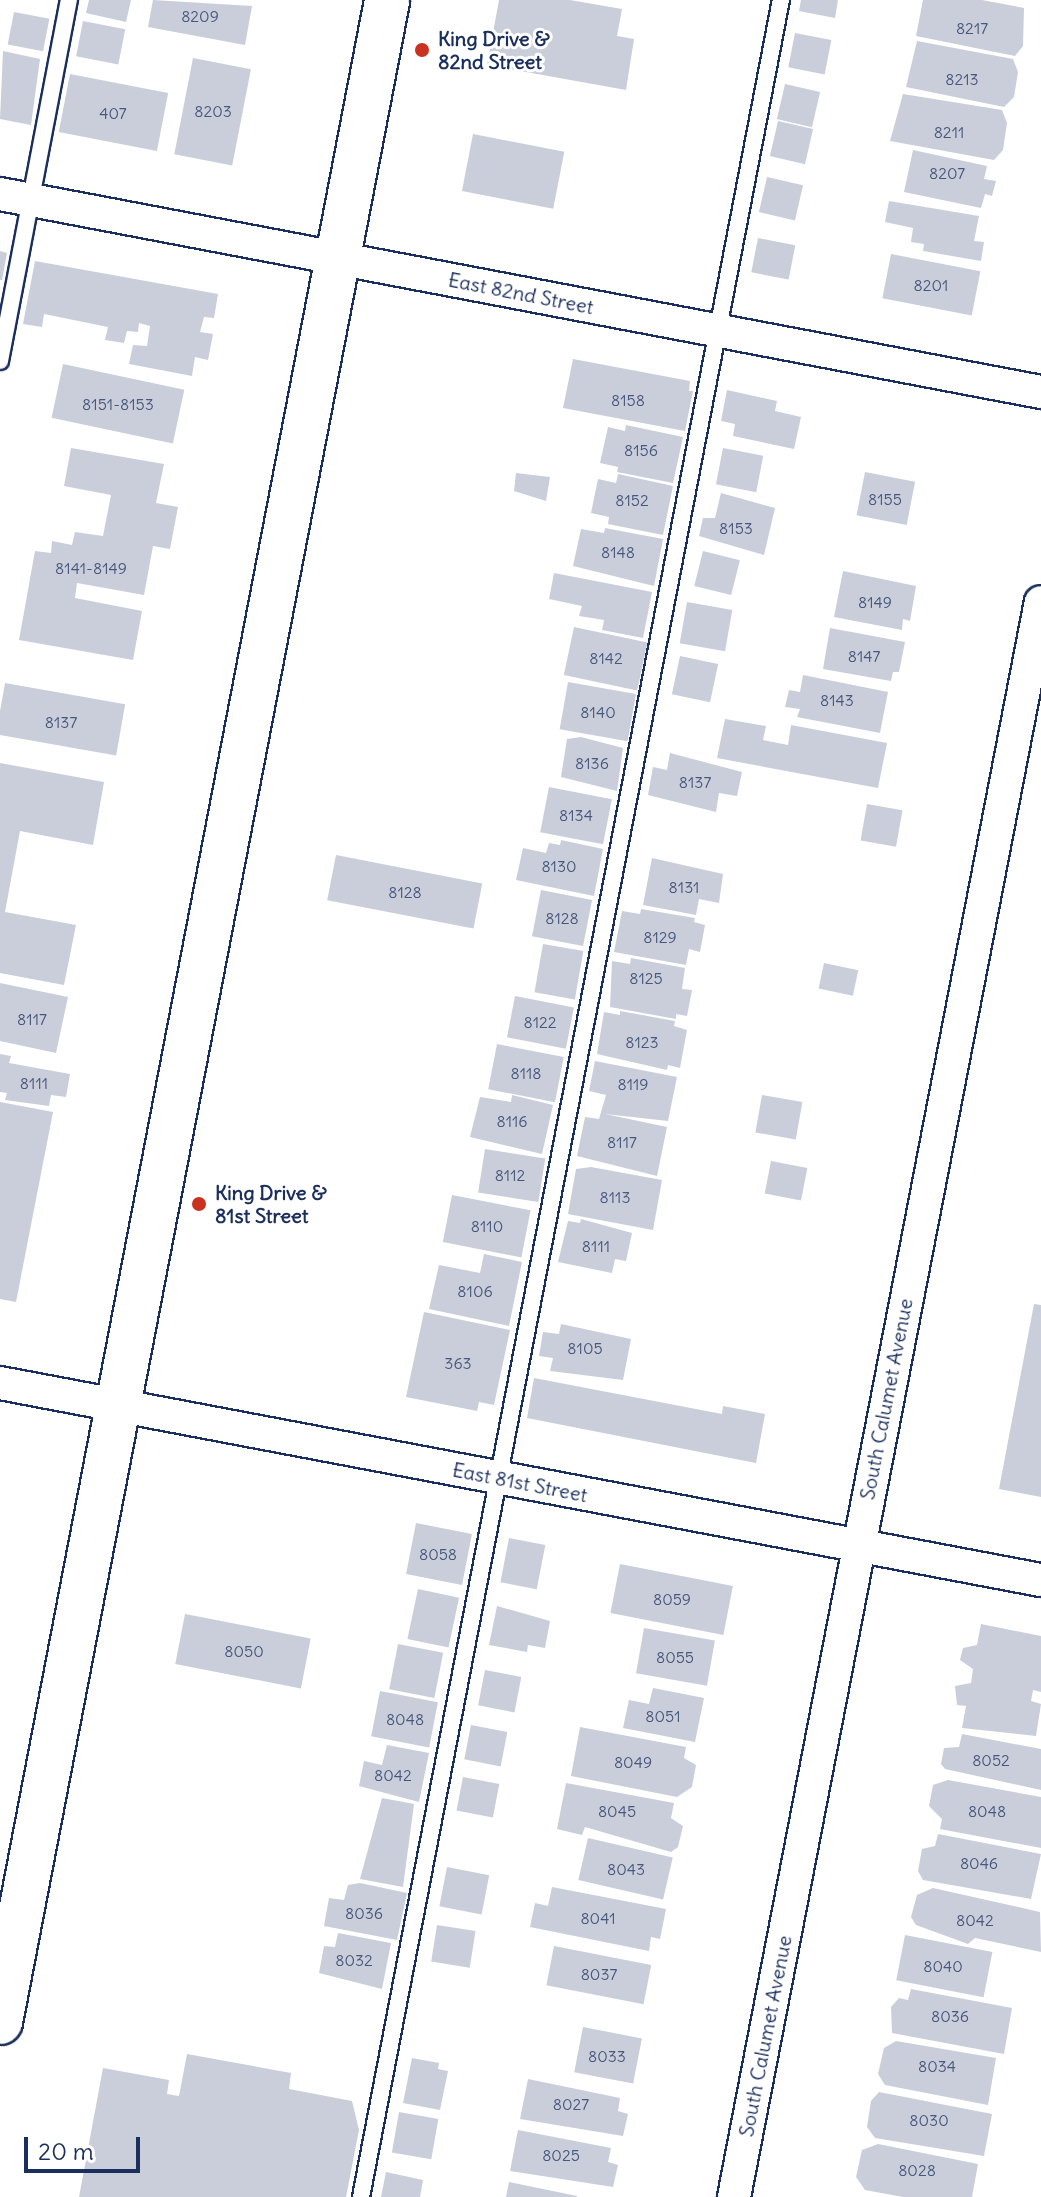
<!DOCTYPE html>
<html>
<head>
<meta charset="utf-8">
<style>
  body { margin:0 }
  #map { position:relative; width:1041px; height:2197px; overflow:hidden; background:#fff; font-family:Delius,sans-serif }
  div>[style] { position:absolute }
  .building>* { inset:0; background:#caceda; transform-origin:0 0 }
  .roads { filter:drop-shadow(2px 0 #1b2f5e) drop-shadow(-2px 0 #1b2f5e) drop-shadow(0 2px #1b2f5e) drop-shadow(0 -2px #1b2f5e) }
  .lane>* { height:16px; margin:-8px; padding:0 8px; transform-origin:8px; border-radius:8px; background:#fff }
  .street>* { height:32px; margin:-16px; padding:0 16px; transform-origin:16px; border-radius:16px; background:#fff }
  .secondary>* { height:44px; margin:-22px; padding:0 22px; transform-origin:22px; border-radius:22px; background:#fff }
  .dots>* { width:22px; height:22px; translate:-50% -50%; box-sizing:border-box; border:4px solid #fff; border-radius:50% }
  span { translate:-50% -50%; white-space:nowrap; text-align:center; line-height:1.15; -webkit-text-stroke:6px #fff; paint-order:stroke }
  .number-label { font-size:16px; color:#47577d }
  .number-label span { -webkit-text-stroke-width:0 }
  .poi-label { font-size:20px; color:#1b2f5e; font-weight:700 }
  .left { translate:0 -50%; text-align:left }
  .street-label { font-size:20px; color:#1b2f5e }
  .scale { position:absolute; left:24px; top:2137px; width:116px; height:36px; box-sizing:border-box; border:4px solid #1b2f5e; border-top:0; padding-left:10px; font-size:24px; line-height:28px; white-space:nowrap; color:#1b2f5e; -webkit-text-stroke:6px #fff; paint-order:stroke }
</style>
</head>
<body>
<div id="map">
  <div class="building">
    <div style="clip-path:polygon(89px 0,131px 0,126px 22px,86px 13px)"></div>
    <div style="clip-path:polygon(153px 0,252px 6px,245px 45px,148px 27px)"></div>
    <div style="clip-path:polygon(499px 0,570px 0,622px 9px,617px 36px,634px 39px,626px 90px,487px 65px)"></div>
    <div style="clip-path:polygon(801px 0,838px 0,835px 18px,799px 11px)"></div>
    <div style="clip-path:polygon(923px 0,982px 0,1024px 8px,1023px 46px,1015px 56px,916px 36px)"></div>
    <div style="left:14px;top:12px;width:36px;height:33px;rotate:11deg"></div>
    <div style="left:83px;top:21px;width:43px;height:36px;rotate:11deg"></div>
    <div style="left:795px;top:33px;width:37px;height:35px;rotate:11deg"></div>
    <div style="clip-path:polygon(917px 41px,1013px 59px,1018px 72px,1014px 97px,1004px 107px,906px 87px)"></div>
    <div style="clip-path:polygon(3px 51px,40px 59px,31px 125px,0 119px)"></div>
    <div style="left:193px;top:58px;width:59px;height:98px;rotate:11deg"></div>
    <div style="left:70px;top:74px;width:100px;height:59px;rotate:11deg"></div>
    <div style="left:785px;top:84px;width:36px;height:36px;rotate:13deg"></div>
    <div style="clip-path:polygon(903px 94px,1002px 110px,1007px 123px,1003px 150px,994px 160px,890px 141px)"></div>
    <div style="left:778px;top:121px;width:36px;height:36px;rotate:13deg"></div>
    <div style="left:473px;top:134px;width:93px;height:58px;rotate:11deg"></div>
    <div style="clip-path:polygon(913px 150px,987px 166px,984px 179px,996px 181px,992px 196px,985px 194px,981px 208px,904px 192px)"></div>
    <div style="left:767px;top:177px;width:37px;height:36px;rotate:13deg"></div>
    <div style="clip-path:polygon(889px 201px,979px 216px,974px 241px,984px 242px,981px 261px,923px 251px,924px 244px,911px 242px,913px 228px,885px 222px)"></div>
    <div style="left:758px;top:238px;width:38px;height:35px;rotate:11deg"></div>
    <div style="clip-path:polygon(0 251px,7px 253px,2px 280px,0 280px)"></div>
    <div style="left:891px;top:254px;width:91px;height:45px;rotate:11deg"></div>
    <div style="clip-path:polygon(35px 261px,218px 294px,214px 318px,204px 317px,200px 332px,213px 334px,208px 360px,195px 357px,192px 376px,129px 364px,133px 345px,147px 346px,150px 326px,139px 323px,138px 332px,127px 331px,124px 343px,105px 340px,108px 327px,44px 314px,42px 327px,23px 324px)"></div>
    <div style="clip-path:polygon(573px 359px,690px 381px,689px 391px,693px 391px,685px 431px,563px 408px)"></div>
    <div style="left:63px;top:364px;width:124px;height:55px;rotate:12deg"></div>
    <div style="clip-path:polygon(727px 390px,777px 401px,775px 411px,801px 417px,794px 449px,733px 436px,735px 424px,721px 421px)"></div>
    <div style="clip-path:polygon(626px 425px,683px 437px,673px 483px,617px 472px,618px 467px,600px 463px,608px 427px,625px 431px)"></div>
    <div style="clip-path:polygon(71px 448px,164px 464px,156px 503px,178px 507px,170px 549px,153px 546px,144px 595px,77px 583px,75px 598px,142px 611px,133px 660px,19px 640px,35px 551px,51px 553px,52px 541px,72px 545px,75px 532px,103px 536px,111px 495px,64px 486px)"></div>
    <div style="left:723px;top:448px;width:41px;height:37px;rotate:11deg"></div>
    <div style="left:865px;top:472px;width:51px;height:44px;rotate:11deg"></div>
    <div style="clip-path:polygon(516px 473px,550px 477px,546px 501px,514px 491px)"></div>
    <div style="clip-path:polygon(618px 474px,673px 486px,663px 535px,608px 524px,609px 517px,591px 513px,598px 479px,616px 483px)"></div>
    <div style="clip-path:polygon(721px 493px,775px 508px,764px 555px,699px 536px,703px 518px,715px 518px)"></div>
    <div style="clip-path:polygon(605px 528px,663px 539px,654px 586px,573px 566px,581px 529px,604px 533px)"></div>
    <div style="left:703px;top:551px;width:38px;height:36px;rotate:14deg"></div>
    <div style="clip-path:polygon(843px 571px,916px 586px,910px 621px,903px 619px,902px 630px,834px 617px)"></div>
    <div style="clip-path:polygon(554px 573px,652px 592px,643px 638px,602px 630px,604px 620px,579px 616px,582px 606px,549px 599px)"></div>
    <div style="left:687px;top:602px;width:46px;height:42px;rotate:10deg"></div>
    <div style="left:574px;top:627px;width:75px;height:49px;rotate:12deg"></div>
    <div style="clip-path:polygon(830px 628px,905px 642px,899px 672px,893px 672px,891px 681px,823px 669px)"></div>
    <div style="left:680px;top:656px;width:39px;height:39px;rotate:12deg"></div>
    <div style="clip-path:polygon(803px 675px,888px 692px,880px 733px,797px 717px,800px 709px,785px 707px,789px 690px,800px 692px)"></div>
    <div style="left:568px;top:682px;width:69px;height:48px;rotate:10deg"></div>
    <div style="left:5px;top:683px;width:122px;height:52px;rotate:10deg"></div>
    <div style="clip-path:polygon(725px 719px,766px 726px,763px 740px,788px 745px,791px 725px,887px 743px,878px 788px,717px 758px)"></div>
    <div style="clip-path:polygon(581px 737px,623px 748px,617px 791px,561px 777px,567px 739px)"></div>
    <div style="clip-path:polygon(670px 753px,742px 772px,737px 796px,719px 793px,716px 812px,648px 795px,653px 767px,667px 770px)"></div>
    <div style="clip-path:polygon(0 763px,104px 782px,93px 845px,20px 831px,5px 912px,76px 925px,64px 985px,0 973px)"></div>
    <div style="left:549px;top:787px;width:64px;height:46px;rotate:11deg"></div>
    <div style="left:867px;top:804px;width:36px;height:37px;rotate:10deg"></div>
    <div style="clip-path:polygon(561px 840px,603px 849px,594px 896px,516px 880px,523px 848px,546px 853px,549px 843px,560px 845px)"></div>
    <div style="left:336px;top:855px;width:149px;height:46px;rotate:11deg"></div>
    <div style="clip-path:polygon(652px 858px,723px 874px,719px 903px,699px 899px,696px 915px,643px 905px)"></div>
    <div style="left:541px;top:890px;width:52px;height:47px;rotate:11deg"></div>
    <div style="clip-path:polygon(641px 909px,695px 918px,694px 922px,705px 925px,700px 952px,689px 949px,686px 965px,614px 952px,622px 911px,640px 914px)"></div>
    <div style="left:543px;top:944px;width:41px;height:49px;rotate:10deg"></div>
    <div style="clip-path:polygon(631px 958px,685px 968px,682px 989px,692px 990px,687px 1016px,676px 1014px,676px 1019px,610px 1007px,612px 961px,630px 964px)"></div>
    <div style="left:824px;top:963px;width:35px;height:26px;rotate:12deg"></div>
    <div style="clip-path:polygon(0 983px,68px 997px,56px 1053px,0 1041px)"></div>
    <div style="left:515px;top:996px;width:60px;height:42px;rotate:11deg"></div>
    <div style="clip-path:polygon(620px 1011px,675px 1021px,674px 1026px,687px 1030px,680px 1068px,668px 1065px,667px 1070px,597px 1054px,604px 1012px,620px 1015px)"></div>
    <div style="left:497px;top:1044px;width:68px;height:46px;rotate:11deg"></div>
    <div style="clip-path:polygon(0 1054px,11px 1056px,9px 1063px,70px 1074px,66px 1097px,51px 1095px,49px 1106px,5px 1100px,7px 1093px,0 1092px)"></div>
    <div style="clip-path:polygon(595px 1061px,677px 1077px,668px 1121px,605px 1114px,667px 1127px,657px 1176px,577px 1156px,585px 1117px,599px 1119px,606px 1095px,589px 1091px)"></div>
    <div style="clip-path:polygon(512px 1095px,553px 1105px,542px 1154px,470px 1137px,480px 1097px,511px 1102px)"></div>
    <div style="left:762px;top:1095px;width:41px;height:38px;rotate:10deg"></div>
    <div style="clip-path:polygon(0 1102px,53px 1112px,16px 1302px,0 1299px)"></div>
    <div style="left:485px;top:1149px;width:61px;height:44px;rotate:9deg"></div>
    <div style="left:771px;top:1161px;width:37px;height:33px;rotate:11deg"></div>
    <div style="clip-path:polygon(591px 1167px,662px 1180px,653px 1230px,568px 1214px,576px 1169px)"></div>
    <div style="left:452px;top:1195px;width:80px;height:48px;rotate:11deg"></div>
    <div style="clip-path:polygon(581px 1219px,632px 1233px,626px 1261px,615px 1259px,612px 1273px,558px 1262px,568px 1221px,580px 1223px)"></div>
    <div style="clip-path:polygon(484px 1254px,522px 1262px,509px 1326px,429px 1309px,439px 1265px,480px 1273px)"></div>
    <div style="clip-path:polygon(1034px 1304px,1041px 1305px,1041px 1497px,999px 1489px)"></div>
    <div style="clip-path:polygon(424px 1312px,510px 1330px,494px 1405px,479px 1402px,477px 1411px,406px 1397px)"></div>
    <div style="clip-path:polygon(561px 1324px,631px 1339px,623px 1380px,550px 1371px,553px 1358px,539px 1356px,543px 1332px,559px 1334px)"></div>
    <div style="clip-path:polygon(534px 1378px,722px 1414px,723px 1406px,765px 1414px,756px 1463px,527px 1418px)"></div>
    <div style="left:416px;top:1523px;width:57px;height:52px;rotate:11deg"></div>
    <div style="left:509px;top:1538px;width:37px;height:45px;rotate:11deg"></div>
    <div style="left:620px;top:1564px;width:115px;height:50px;rotate:11deg"></div>
    <div style="left:418px;top:1589px;width:42px;height:51px;rotate:12deg"></div>
    <div style="clip-path:polygon(497px 1606px,550px 1621px,545px 1648px,528px 1645px,527px 1652px,489px 1645px)"></div>
    <div style="left:185px;top:1614px;width:128px;height:51px;rotate:11deg"></div>
    <div style="clip-path:polygon(981px 1624px,1041px 1636px,1041px 1692px,1033px 1690px,1031px 1701px,1041px 1704px,1036px 1736px,962px 1728px,966px 1706px,957px 1705px,955px 1686px,971px 1683px,973px 1669px,960px 1660px,963px 1648px,977px 1645px)"></div>
    <div style="left:644px;top:1628px;width:72px;height:46px;rotate:10deg"></div>
    <div style="left:398px;top:1644px;width:46px;height:46px;rotate:11deg"></div>
    <div style="left:485px;top:1670px;width:37px;height:36px;rotate:11deg"></div>
    <div style="clip-path:polygon(653px 1688px,704px 1698px,695px 1742px,623px 1728px,629px 1700px,649px 1704px)"></div>
    <div style="left:380px;top:1691px;width:59px;height:46px;rotate:11deg"></div>
    <div style="left:471px;top:1725px;width:37px;height:35px;rotate:11deg"></div>
    <div style="clip-path:polygon(580px 1727px,686px 1747px,684px 1758px,696px 1765px,692px 1787px,677px 1797px,571px 1776px)"></div>
    <div style="clip-path:polygon(962px 1734px,1041px 1749px,1041px 1790px,945px 1769px,941px 1764px,944px 1748px,959px 1747px)"></div>
    <div style="clip-path:polygon(387px 1745px,429px 1753px,419px 1802px,359px 1786px,364px 1761px,382px 1765px)"></div>
    <div style="left:463px;top:1777px;width:37px;height:34px;rotate:11deg"></div>
    <div style="clip-path:polygon(948px 1780px,1041px 1797px,1041px 1848px,940px 1829px,942px 1819px,929px 1806px,933px 1785px)"></div>
    <div style="clip-path:polygon(566px 1783px,674px 1803px,671px 1818px,683px 1826px,678px 1847px,671px 1852px,585px 1827px,582px 1835px,557px 1829px)"></div>
    <div style="clip-path:polygon(382px 1798px,414px 1804px,403px 1887px,360px 1879px)"></div>
    <div style="clip-path:polygon(938px 1834px,1041px 1854px,1031px 1899px,923px 1880px,918px 1871px,922px 1849px,935px 1846px)"></div>
    <div style="left:588px;top:1838px;width:87px;height:43px;rotate:13deg"></div>
    <div style="left:447px;top:1867px;width:43px;height:40px;rotate:11deg"></div>
    <div style="clip-path:polygon(360px 1883px,407px 1893px,397px 1940px,324px 1926px,329px 1898px,344px 1900px,348px 1885px)"></div>
    <div style="clip-path:polygon(552px 1887px,666px 1909px,660px 1939px,651px 1937px,649px 1951px,530px 1927px,535px 1903px,548px 1906px)"></div>
    <div style="clip-path:polygon(933px 1888px,1040px 1912px,1041px 1952px,975px 1938px,968px 1944px,916px 1925px,911px 1917px,917px 1895px)"></div>
    <div style="left:437px;top:1925px;width:39px;height:37px;rotate:9deg"></div>
    <div style="clip-path:polygon(338px 1933px,391px 1943px,382px 1989px,319px 1973px,324px 1946px,335px 1947px)"></div>
    <div style="left:905px;top:1935px;width:89px;height:46px;rotate:11deg"></div>
    <div style="left:554px;top:1946px;width:99px;height:40px;rotate:11deg"></div>
    <div style="clip-path:polygon(911px 1989px,1012px 2008px,1004px 2054px,892px 2033px,891px 2007px,899px 1998px,908px 2000px)"></div>
    <div style="left:583px;top:2027px;width:60px;height:46px;rotate:11deg"></div>
    <div style="clip-path:polygon(896px 2041px,996px 2058px,988px 2105px,885px 2085px,878px 2074px,884px 2048px)"></div>
    <div style="clip-path:polygon(187px 2054px,291px 2073px,289px 2089px,352px 2101px,359px 2130px,346px 2197px,79px 2197px,103px 2068px,169px 2080px,167px 2094px,179px 2096px)"></div>
    <div style="clip-path:polygon(412px 2058px,439px 2063px,438px 2069px,448px 2071px,440px 2110px,403px 2103px)"></div>
    <div style="clip-path:polygon(528px 2079px,620px 2098px,618px 2111px,628px 2114px,623px 2136px,520px 2119px)"></div>
    <div style="clip-path:polygon(879px 2092px,992px 2114px,984px 2156px,875px 2138px,867px 2127px,871px 2101px)"></div>
    <div style="left:399px;top:2112px;width:40px;height:41px;rotate:10deg"></div>
    <div style="clip-path:polygon(518px 2130px,611px 2148px,608px 2162px,618px 2165px,613px 2187px,510px 2171px)"></div>
    <div style="clip-path:polygon(878px 2144px,978px 2164px,972px 2197px,903px 2197px,865px 2190px,856px 2177px,862px 2150px)"></div>
    <div style="clip-path:polygon(386px 2172px,423px 2180px,420px 2197px,381px 2197px)"></div>
    <div style="clip-path:polygon(509px 2182px,577px 2196px,577px 2197px,506px 2197px)"></div>
  </div>
  <div class="roads">
    <div class="lane">
      <div style="left:0;top:361px;width:368px;rotate:-79.2deg"></div>
      <div style="left:361px;top:2197px;width:2237px;rotate:-79.18deg"></div>
    </div>
    <div class="street">
      <div style="left:0;top:194px;width:1060px;rotate:10.77deg"></div>
      <div style="left:0;top:1383px;width:1059px;rotate:10.72deg"></div>
      <div style="left:734px;top:2197px;width:1624px;rotate:-79.11deg"></div>
    </div>
    <div class="secondary">
      <div style="left:0;top:2022px;width:2059px;rotate:-79.16deg"></div>
    </div>
  </div>
  <div class="dots">
    <div style="left:422px;top:50px;background:#c8321e"></div>
    <div style="left:199px;top:1204px;background:#c8321e"></div>
  </div>
  <div class="number-label">
    <span style="left:200px;top:16px">8209</span>
    <span style="left:972px;top:28px">8217</span>
    <span style="left:962px;top:79px">8213</span>
    <span style="left:213px;top:111px">8203</span>
    <span style="left:113px;top:113px">407</span>
    <span style="left:949px;top:132px">8211</span>
    <span style="left:947px;top:173px">8207</span>
    <span style="left:931px;top:285px">8201</span>
    <span style="left:628px;top:400px">8158</span>
    <span style="left:118px;top:404px">8151-8153</span>
    <span style="left:641px;top:450px">8156</span>
    <span style="left:885px;top:499px">8155</span>
    <span style="left:632px;top:500px">8152</span>
    <span style="left:736px;top:528px">8153</span>
    <span style="left:618px;top:552px">8148</span>
    <span style="left:91px;top:568px">8141-8149</span>
    <span style="left:875px;top:602px">8149</span>
    <span style="left:864px;top:656px">8147</span>
    <span style="left:606px;top:658px">8142</span>
    <span style="left:837px;top:700px">8143</span>
    <span style="left:598px;top:712px">8140</span>
    <span style="left:61px;top:722px">8137</span>
    <span style="left:592px;top:763px">8136</span>
    <span style="left:695px;top:782px">8137</span>
    <span style="left:576px;top:815px">8134</span>
    <span style="left:559px;top:866px">8130</span>
    <span style="left:684px;top:887px">8131</span>
    <span style="left:405px;top:892px">8128</span>
    <span style="left:562px;top:918px">8128</span>
    <span style="left:660px;top:937px">8129</span>
    <span style="left:646px;top:978px">8125</span>
    <span style="left:32px;top:1019px">8117</span>
    <span style="left:540px;top:1022px">8122</span>
    <span style="left:642px;top:1042px">8123</span>
    <span style="left:526px;top:1073px">8118</span>
    <span style="left:34px;top:1083px">8111</span>
    <span style="left:633px;top:1084px">8119</span>
    <span style="left:512px;top:1121px">8116</span>
    <span style="left:622px;top:1142px">8117</span>
    <span style="left:510px;top:1175px">8112</span>
    <span style="left:615px;top:1197px">8113</span>
    <span style="left:487px;top:1226px">8110</span>
    <span style="left:596px;top:1246px">8111</span>
    <span style="left:475px;top:1291px">8106</span>
    <span style="left:585px;top:1348px">8105</span>
    <span style="left:458px;top:1363px">363</span>
    <span style="left:438px;top:1554px">8058</span>
    <span style="left:672px;top:1599px">8059</span>
    <span style="left:244px;top:1651px">8050</span>
    <span style="left:675px;top:1657px">8055</span>
    <span style="left:663px;top:1716px">8051</span>
    <span style="left:405px;top:1719px">8048</span>
    <span style="left:991px;top:1760px">8052</span>
    <span style="left:633px;top:1762px">8049</span>
    <span style="left:393px;top:1775px">8042</span>
    <span style="left:617px;top:1811px">8045</span>
    <span style="left:987px;top:1811px">8048</span>
    <span style="left:979px;top:1863px">8046</span>
    <span style="left:626px;top:1869px">8043</span>
    <span style="left:364px;top:1913px">8036</span>
    <span style="left:598px;top:1918px">8041</span>
    <span style="left:975px;top:1920px">8042</span>
    <span style="left:354px;top:1960px">8032</span>
    <span style="left:943px;top:1966px">8040</span>
    <span style="left:599px;top:1974px">8037</span>
    <span style="left:950px;top:2016px">8036</span>
    <span style="left:607px;top:2056px">8033</span>
    <span style="left:937px;top:2066px">8034</span>
    <span style="left:571px;top:2104px">8027</span>
    <span style="left:929px;top:2120px">8030</span>
    <span style="left:561px;top:2155px">8025</span>
    <span style="left:917px;top:2170px">8028</span>
  </div>
  <div class="poi-label">
    <span class="left" style="left:438px;top:50px">King Drive &amp;<br>82nd Street</span>
    <span class="left" style="left:215px;top:1204px">King Drive &amp;<br>81st Street</span>
  </div>
  <div class="street-label">
    <span style="left:521px;top:293px;rotate:11deg">East 82nd Street</span>
    <span style="left:886px;top:1399px;rotate:-79deg">South Calumet Avenue</span>
    <span style="left:520px;top:1482px;rotate:11deg">East 81st Street</span>
    <span style="left:765px;top:2036px;rotate:-79deg">South Calumet Avenue</span>
  </div>
  <div class="scale">20 m</div>
</div>
</body>
</html>
